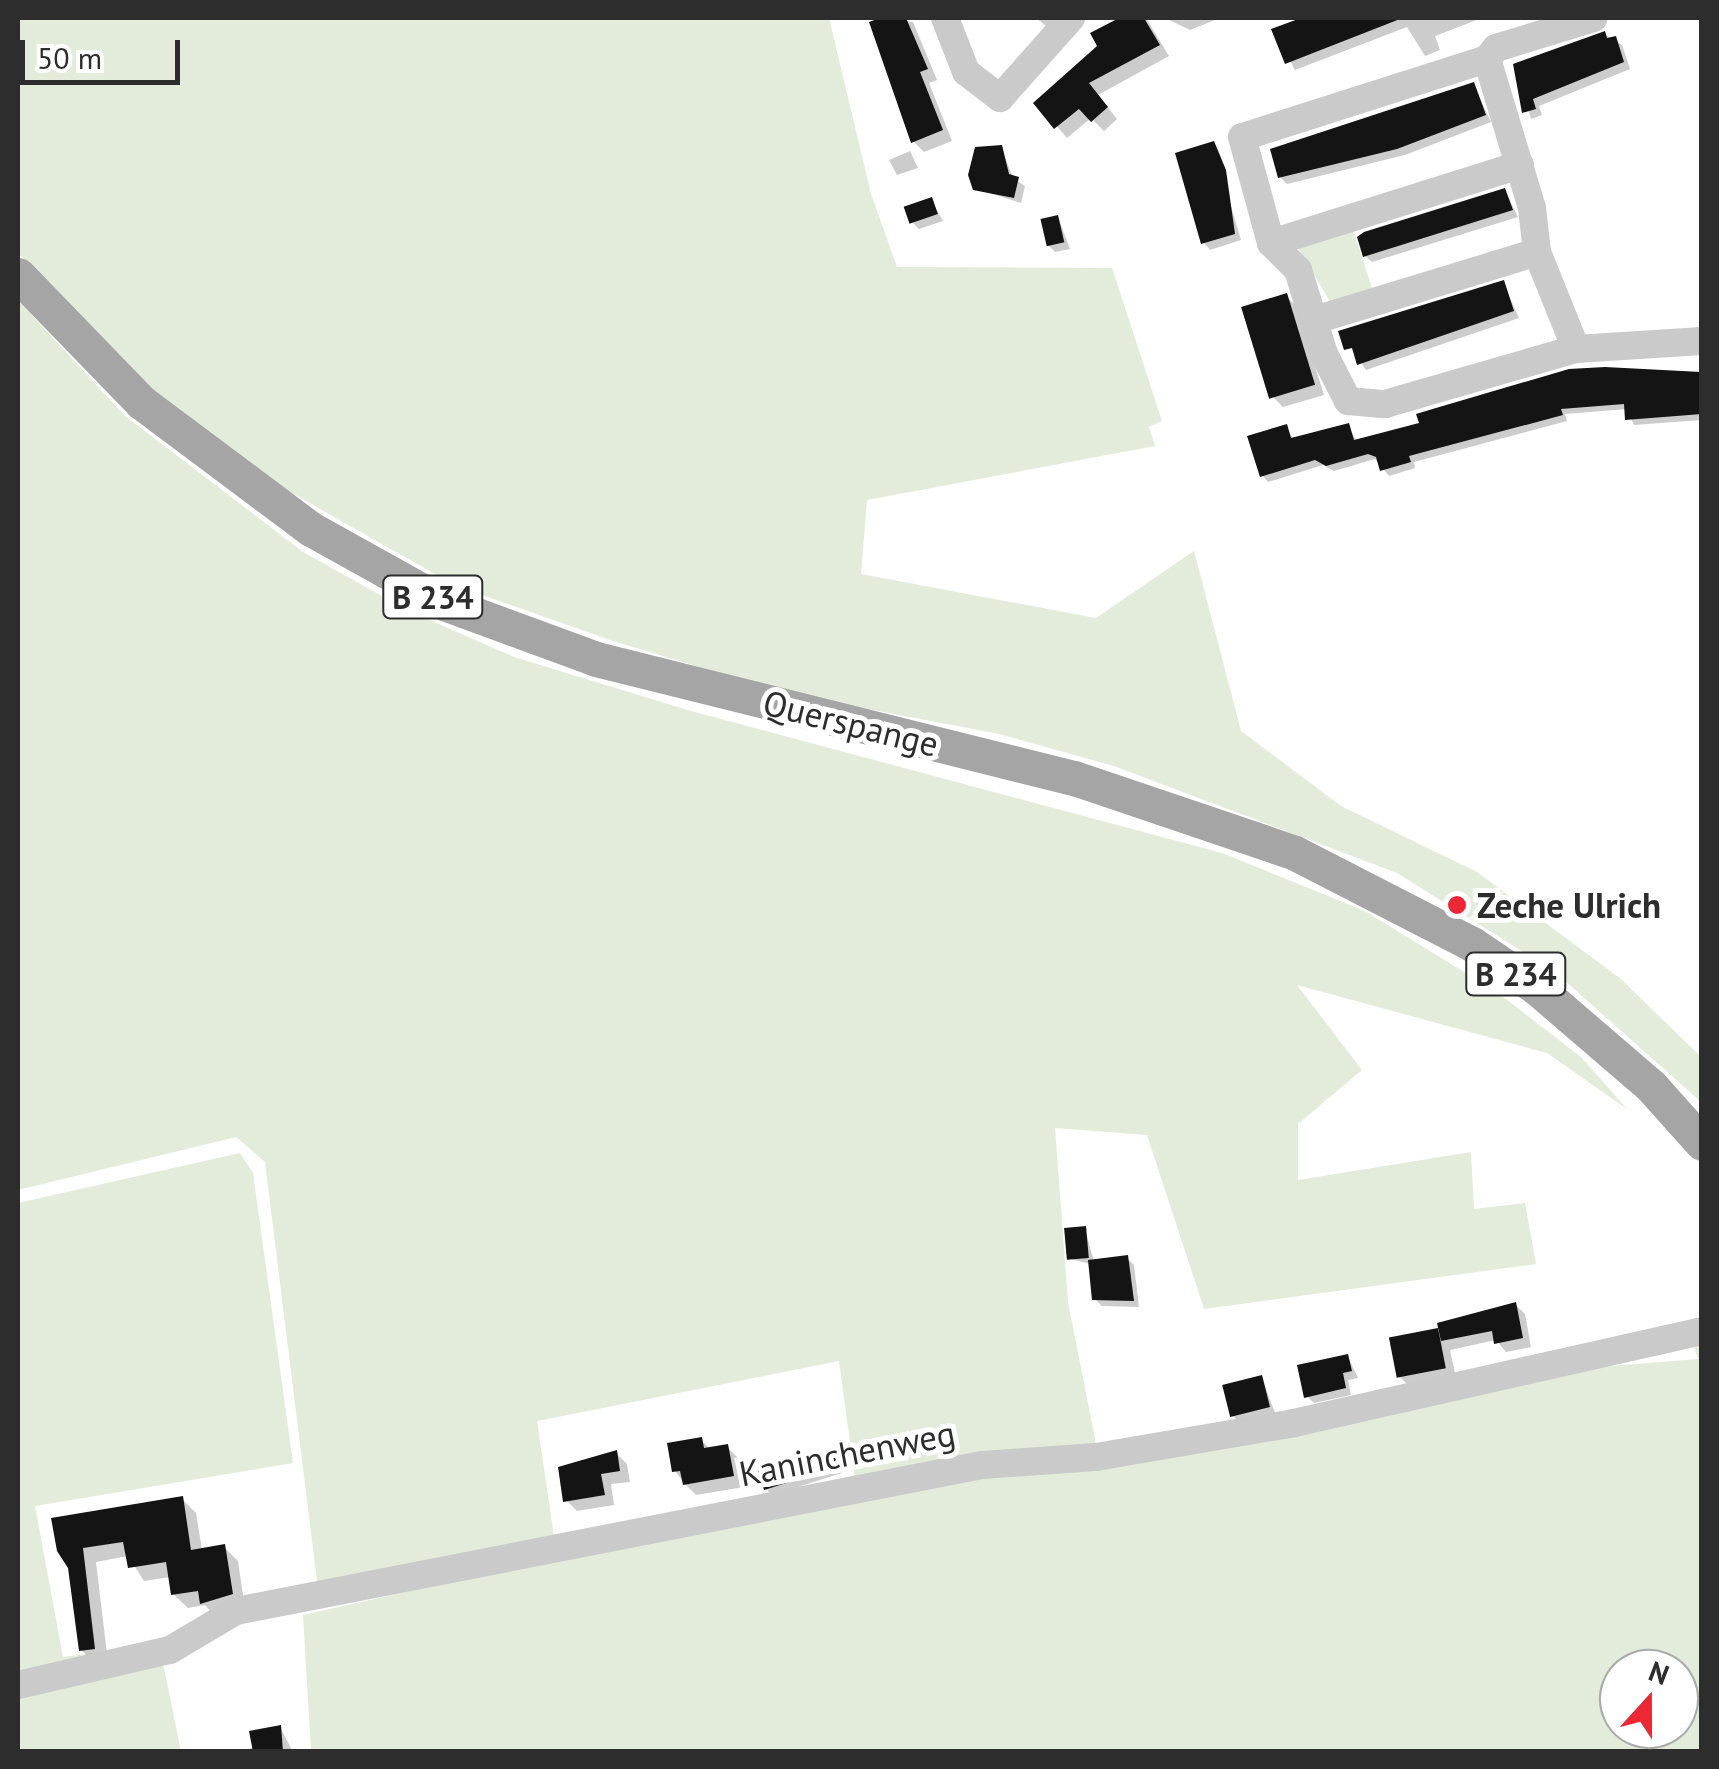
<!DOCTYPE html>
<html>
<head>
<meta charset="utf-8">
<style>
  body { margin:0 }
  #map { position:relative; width:1719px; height:1769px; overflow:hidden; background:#fff; font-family:"PT Sans",sans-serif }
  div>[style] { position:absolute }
  .green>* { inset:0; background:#e3ecda }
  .shadow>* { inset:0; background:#0003 }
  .building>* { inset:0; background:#141414; transform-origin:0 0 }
  .minor>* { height:28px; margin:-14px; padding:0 14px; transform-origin:14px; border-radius:14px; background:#cacaca }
  .major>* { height:35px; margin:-17.5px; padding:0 17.5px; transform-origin:17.5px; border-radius:17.5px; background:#a5a5a5 }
  .dots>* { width:28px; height:28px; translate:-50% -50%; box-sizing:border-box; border:5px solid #fff; border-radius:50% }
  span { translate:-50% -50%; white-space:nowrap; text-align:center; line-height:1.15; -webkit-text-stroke:10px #fff; paint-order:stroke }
  .shield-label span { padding:2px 8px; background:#fff; border:2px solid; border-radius:8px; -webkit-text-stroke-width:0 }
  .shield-label { font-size:32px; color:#2d2d2d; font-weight:700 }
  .street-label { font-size:35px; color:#2d2d2d }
  .poi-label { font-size:35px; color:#2d2d2d; font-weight:700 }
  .left { translate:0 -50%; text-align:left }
  .frame { position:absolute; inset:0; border:20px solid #2d2d2d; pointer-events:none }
  .north { position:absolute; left:1599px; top:1649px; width:100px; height:100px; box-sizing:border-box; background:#fff; border:2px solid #ababab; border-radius:50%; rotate:21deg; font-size:28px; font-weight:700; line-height:40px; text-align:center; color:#2d2d2d }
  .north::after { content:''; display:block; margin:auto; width:35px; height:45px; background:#ec2835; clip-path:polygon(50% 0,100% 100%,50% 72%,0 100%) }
  .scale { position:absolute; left:20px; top:40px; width:160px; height:45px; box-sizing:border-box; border:5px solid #2d2d2d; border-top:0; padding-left:12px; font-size:30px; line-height:35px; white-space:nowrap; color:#2d2d2d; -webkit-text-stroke:8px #fff; paint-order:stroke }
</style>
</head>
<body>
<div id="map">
  <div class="green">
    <div style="clip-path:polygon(18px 18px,829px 18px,871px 194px,897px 267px,1112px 268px,1162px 421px,1149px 427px,1155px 446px,867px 500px,861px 574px,1096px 618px,1194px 551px,1241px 731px,1341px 806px,1477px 872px,1621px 979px,1701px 1057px,1701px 1102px,1555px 972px,1397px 873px,1114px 766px,999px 734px,789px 694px,610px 640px,454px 585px,241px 464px,147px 389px,18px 253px)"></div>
    <div style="clip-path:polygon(1352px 226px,1372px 288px,1331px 303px,1299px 250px,1302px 237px)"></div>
    <div style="clip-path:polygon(18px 300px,124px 415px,303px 552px,407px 610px,514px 657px,691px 711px,1222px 853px,1365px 911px,1498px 993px,1581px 1057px,1627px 1109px,1547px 1053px,1297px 985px,1362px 1070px,1298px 1124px,1298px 1180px,1471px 1152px,1474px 1209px,1525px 1203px,1536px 1264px,1204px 1309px,1147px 1135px,1055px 1128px,1068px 1302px,1097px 1449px,855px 1479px,839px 1361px,537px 1421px,555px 1543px,318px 1589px,265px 1162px,236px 1137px,18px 1190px)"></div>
    <div style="clip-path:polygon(240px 1153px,253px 1173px,293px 1463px,35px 1506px,63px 1657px,159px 1644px,181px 1751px,18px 1751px,18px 1203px)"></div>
    <div style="clip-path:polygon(evenodd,1701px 1343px,1701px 1751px,311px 1751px,303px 1615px,654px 1536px,1598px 1367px,1698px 1359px,1693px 1344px,1701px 1343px,1619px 1669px,1679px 1669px,1679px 1729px,1619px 1729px,1619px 1669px)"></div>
  </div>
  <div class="shadow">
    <div style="clip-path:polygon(887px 18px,913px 22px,937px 80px,929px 83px,952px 141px,924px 152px,913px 141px,872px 24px)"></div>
    <div style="clip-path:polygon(1036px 18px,1060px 18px,1050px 29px)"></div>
    <div style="clip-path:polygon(1124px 18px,1146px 18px,1169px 56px,1098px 95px,1117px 119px,1104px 131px,1091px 118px,1067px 138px,1037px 103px,1101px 46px,1094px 34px)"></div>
    <div style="clip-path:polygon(1165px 18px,1220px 18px,1190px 30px)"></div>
    <div style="clip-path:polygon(1310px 18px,1482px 18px,1435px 36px,1440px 50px,1425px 56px,1407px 27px,1295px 70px,1274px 31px)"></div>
    <div style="clip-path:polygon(1604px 34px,1622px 45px,1630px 69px,1539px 106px,1542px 115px,1531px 119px,1516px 65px)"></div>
    <div style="clip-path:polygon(1473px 84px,1491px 122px,1405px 155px,1287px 184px,1280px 177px)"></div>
    <div style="clip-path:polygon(1213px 144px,1241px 240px,1210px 250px,1204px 243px)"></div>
    <div style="clip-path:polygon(1001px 147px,1013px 178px,1025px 186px,1021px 203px,976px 189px)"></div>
    <div style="clip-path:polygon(910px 151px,918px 168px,897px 175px,889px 160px)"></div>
    <div style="clip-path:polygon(1505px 191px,1518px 217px,1372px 262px,1365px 256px)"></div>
    <div style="clip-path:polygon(931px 200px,943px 221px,919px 229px,913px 223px)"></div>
    <div style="clip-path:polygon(1058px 217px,1070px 249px,1055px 252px,1048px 245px)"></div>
    <div style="clip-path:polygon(1503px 283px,1519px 318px,1366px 370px,1342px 333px)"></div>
    <div style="clip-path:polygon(1286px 296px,1296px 306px,1324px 395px,1283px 407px,1273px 397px)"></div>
    <div style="clip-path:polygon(1702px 373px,1702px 420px,1634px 425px,1627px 409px,1565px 414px,1567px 421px,1414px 462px,1415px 468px,1389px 476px,1375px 459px,1334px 471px,1323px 465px,1268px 482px,1262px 475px,1286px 426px,1294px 440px,1348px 426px,1357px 442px,1663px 376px)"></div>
    <div style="clip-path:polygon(1085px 1229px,1094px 1262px,1127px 1258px,1134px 1265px,1139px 1307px,1102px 1306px,1095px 1299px,1091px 1264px,1070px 1259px)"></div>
    <div style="clip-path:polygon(1515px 1304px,1525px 1314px,1531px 1347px,1506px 1352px,1496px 1340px,1450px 1350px,1456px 1378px,1411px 1388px,1400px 1377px,1437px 1331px,1442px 1336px)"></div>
    <div style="clip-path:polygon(1348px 1357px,1358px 1378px,1348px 1380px,1351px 1395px,1314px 1403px,1307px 1396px)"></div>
    <div style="clip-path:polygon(1262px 1378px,1275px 1413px,1239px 1422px,1232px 1415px)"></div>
    <div style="clip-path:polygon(701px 1440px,711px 1450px,727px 1447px,738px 1458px,744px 1487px,696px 1495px,685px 1484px,675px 1471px)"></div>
    <div style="clip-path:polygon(616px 1453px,627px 1464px,630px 1482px,611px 1484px,614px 1505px,577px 1511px,566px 1500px)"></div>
    <div style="clip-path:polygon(833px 1453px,842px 1473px,772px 1495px,766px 1489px)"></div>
    <div style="clip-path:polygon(182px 1499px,196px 1513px,202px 1550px,224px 1547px,238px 1561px,245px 1608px,216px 1617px,205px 1605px,188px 1608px,173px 1594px,171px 1577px,144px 1581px,128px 1556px,96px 1562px,108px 1662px,96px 1664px,81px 1650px,70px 1568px,59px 1550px)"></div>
    <div style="clip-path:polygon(280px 1727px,293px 1752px,236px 1752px,255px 1747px)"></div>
  </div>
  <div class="building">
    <div style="clip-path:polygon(880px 18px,906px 18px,928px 69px,920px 72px,943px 130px,911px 143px,869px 22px)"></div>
    <div style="clip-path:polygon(1119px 18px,1144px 18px,1160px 45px,1089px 83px,1108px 107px,1091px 122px,1079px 109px,1054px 129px,1033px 103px,1097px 46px,1090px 33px)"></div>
    <div style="clip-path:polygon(1301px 18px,1400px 18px,1400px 19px,1285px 64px,1271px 29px)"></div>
    <div style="clip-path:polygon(1605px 31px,1607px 38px,1616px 36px,1624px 62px,1533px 99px,1536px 109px,1522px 113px,1513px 64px)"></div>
    <div style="clip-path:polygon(1474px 82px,1486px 115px,1397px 149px,1278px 178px,1270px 149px)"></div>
    <div style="clip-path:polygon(1214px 141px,1226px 170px,1235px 234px,1201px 244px,1175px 153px)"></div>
    <div style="clip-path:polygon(1002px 145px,1009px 174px,1019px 177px,1014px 198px,973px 190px,968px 175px,975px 147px)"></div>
    <div style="clip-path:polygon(1505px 188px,1513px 210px,1363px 257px,1357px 237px,1364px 232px)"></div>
    <div style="left:932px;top:197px;width:18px;height:30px;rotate:71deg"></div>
    <div style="left:1058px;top:215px;width:28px;height:18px;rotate:77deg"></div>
    <div style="clip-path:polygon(1504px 280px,1514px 311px,1357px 365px,1352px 348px,1344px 350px,1338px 331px)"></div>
    <div style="left:1287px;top:293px;width:96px;height:48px;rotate:73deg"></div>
    <div style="clip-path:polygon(1605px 367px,1701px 372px,1702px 414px,1625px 420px,1624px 404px,1561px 409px,1563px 415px,1409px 456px,1411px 462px,1380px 471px,1376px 457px,1368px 454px,1326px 466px,1315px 460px,1260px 477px,1247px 436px,1287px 424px,1291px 438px,1349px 423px,1354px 440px,1419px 423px,1416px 414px,1436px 408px,1569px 369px)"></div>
    <div style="left:1086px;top:1226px;width:32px;height:22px;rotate:85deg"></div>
    <div style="clip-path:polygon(1128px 1255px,1134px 1301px,1092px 1300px,1088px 1260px)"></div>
    <div style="clip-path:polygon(1516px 1302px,1523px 1338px,1494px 1344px,1492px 1331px,1441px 1341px,1437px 1323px)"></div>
    <div style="left:1438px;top:1328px;width:41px;height:50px;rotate:79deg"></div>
    <div style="clip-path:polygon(1348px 1354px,1352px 1371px,1343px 1373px,1346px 1388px,1304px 1398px,1297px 1365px)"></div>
    <div style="left:1262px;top:1375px;width:33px;height:41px;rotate:76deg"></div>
    <div style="clip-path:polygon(702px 1437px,704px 1448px,728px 1444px,734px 1476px,683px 1485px,680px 1471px,672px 1472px,667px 1443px)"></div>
    <div style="clip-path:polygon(617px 1450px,620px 1471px,601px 1474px,605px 1495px,563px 1502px,558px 1467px)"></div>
    <div style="clip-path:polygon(834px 1450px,837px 1467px,764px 1490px,757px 1467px)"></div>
    <div style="clip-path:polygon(183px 1496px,191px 1550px,225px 1544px,233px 1594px,200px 1604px,198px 1591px,171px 1595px,166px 1562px,128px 1568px,123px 1542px,83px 1548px,95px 1649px,79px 1651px,68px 1568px,57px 1551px,51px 1518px)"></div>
    <div style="clip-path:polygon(281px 1725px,283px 1752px,253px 1752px,249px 1731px)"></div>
  </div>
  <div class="minor">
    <div style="left:945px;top:18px;width:58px;rotate:68.7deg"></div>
    <div style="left:966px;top:72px;width:43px;rotate:37.4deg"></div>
    <div style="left:1000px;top:98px;width:107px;rotate:-48.4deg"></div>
    <div style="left:1487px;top:59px;width:14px;rotate:-51deg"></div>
    <div style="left:1496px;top:48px;width:102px;rotate:-17deg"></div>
    <div style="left:1271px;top:243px;width:261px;rotate:-17.4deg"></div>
    <div style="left:1315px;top:320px;width:232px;rotate:-17deg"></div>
    <div style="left:1576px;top:349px;width:105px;rotate:-111.9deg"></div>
    <div style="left:1537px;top:252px;width:44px;rotate:-96.5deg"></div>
    <div style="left:1532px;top:208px;width:156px;rotate:-106.8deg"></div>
    <div style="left:1487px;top:59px;width:257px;rotate:162.3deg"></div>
    <div style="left:1242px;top:137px;width:110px;rotate:74.7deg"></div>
    <div style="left:1271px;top:243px;width:38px;rotate:45deg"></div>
    <div style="left:1298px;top:270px;width:88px;rotate:72.8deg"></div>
    <div style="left:1324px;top:354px;width:53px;rotate:62.9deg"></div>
    <div style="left:1348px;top:401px;width:37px;rotate:5deg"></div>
    <div style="left:1385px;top:404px;width:199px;rotate:-16.1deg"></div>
    <div style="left:1576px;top:349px;width:126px;rotate:-3.6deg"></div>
    <div style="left:18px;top:1685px;width:156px;rotate:-13deg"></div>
    <div style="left:170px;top:1650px;width:77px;rotate:-30.6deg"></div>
    <div style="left:236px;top:1611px;width:760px;rotate:-11.07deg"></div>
    <div style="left:982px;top:1465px;width:114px;rotate:-4deg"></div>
    <div style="left:1096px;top:1457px;width:201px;rotate:-9.7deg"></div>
    <div style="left:1294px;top:1423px;width:418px;rotate:-12.7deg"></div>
  </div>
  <div class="major">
    <div style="left:18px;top:275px;width:177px;rotate:45.9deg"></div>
    <div style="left:141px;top:402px;width:212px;rotate:36.8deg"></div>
    <div style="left:311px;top:529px;width:152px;rotate:29.1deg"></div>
    <div style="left:444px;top:603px;width:162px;rotate:20.2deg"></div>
    <div style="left:596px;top:659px;width:493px;rotate:14deg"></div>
    <div style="left:1074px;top:778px;width:233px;rotate:18.7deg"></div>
    <div style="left:1295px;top:853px;width:199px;rotate:27.2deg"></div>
    <div style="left:1472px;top:944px;width:78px;rotate:34.1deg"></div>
    <div style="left:1537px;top:988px;width:150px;rotate:40.7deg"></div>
    <div style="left:1651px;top:1086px;width:76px;rotate:48.2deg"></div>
  </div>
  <div class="dots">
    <div style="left:1457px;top:905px;background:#ec2835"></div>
  </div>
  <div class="shield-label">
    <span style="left:433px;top:597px">B 234</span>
    <span style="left:1516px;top:974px">B 234</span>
  </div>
  <div class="street-label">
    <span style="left:851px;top:723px;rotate:14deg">Querspange</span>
    <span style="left:847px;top:1453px;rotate:-11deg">Kaninchenweg</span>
  </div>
  <div class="poi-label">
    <span class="left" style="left:1477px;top:905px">Zeche Ulrich</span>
  </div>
  <div class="frame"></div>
  <div class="north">N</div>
  <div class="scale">50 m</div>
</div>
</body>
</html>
